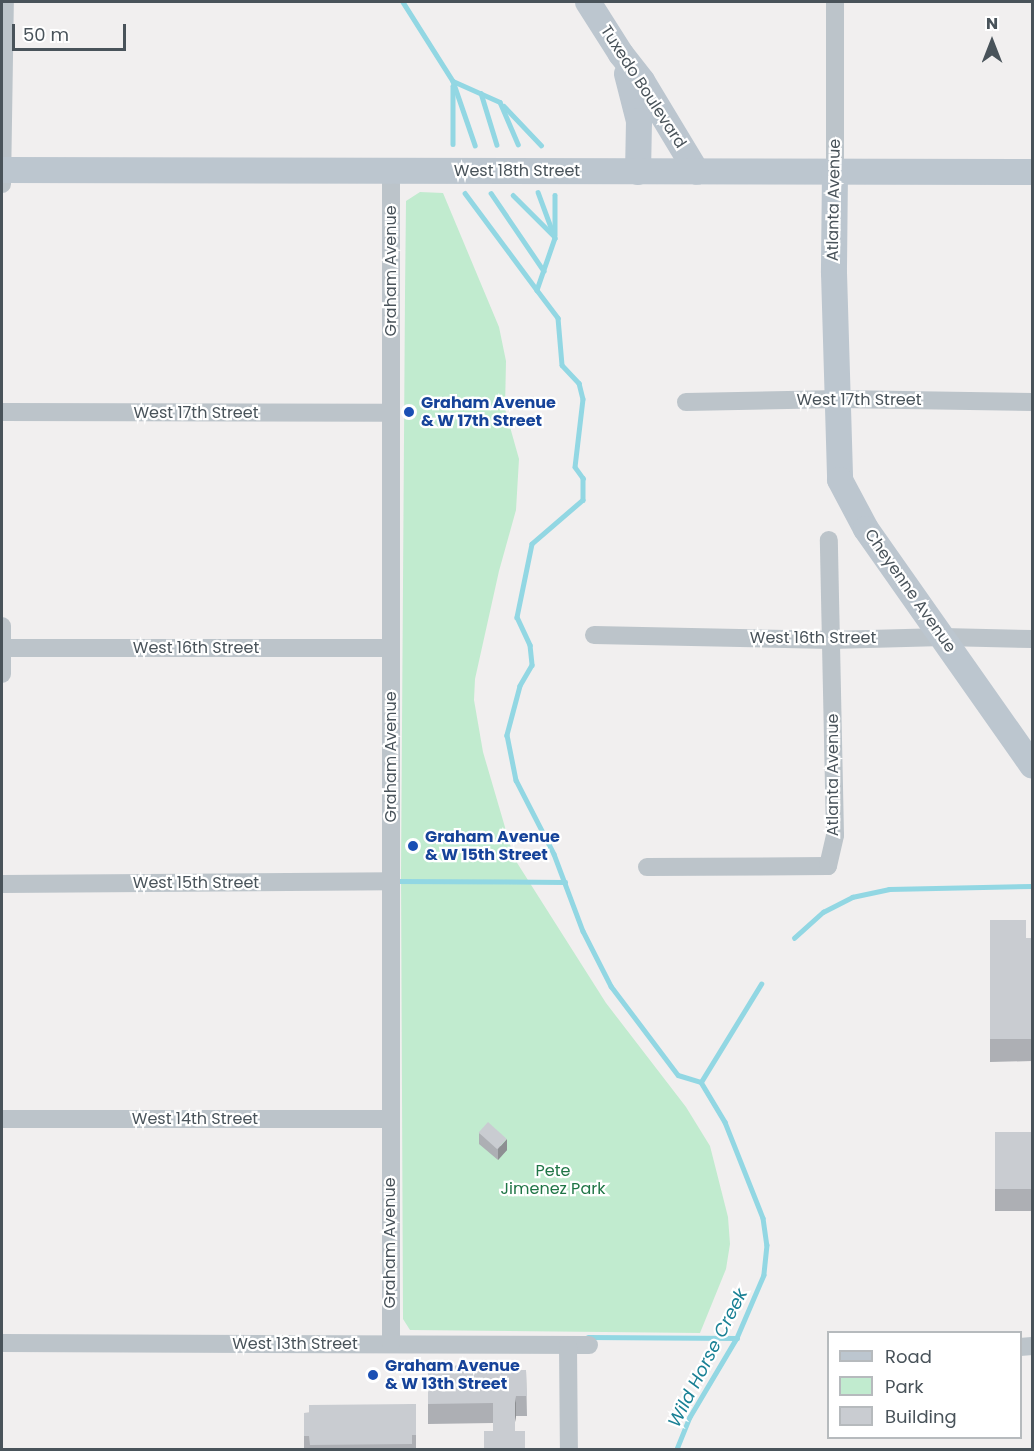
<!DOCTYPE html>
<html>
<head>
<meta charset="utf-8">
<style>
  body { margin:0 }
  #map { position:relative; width:1034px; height:1451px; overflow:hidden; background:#f1efef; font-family:Poppins,sans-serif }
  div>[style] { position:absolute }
  .green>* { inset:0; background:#c1ebcf }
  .stream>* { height:4.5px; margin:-2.25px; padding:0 2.25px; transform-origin:2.25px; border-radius:2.25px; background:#92d7e3 }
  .street>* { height:18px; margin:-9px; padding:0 9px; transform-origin:9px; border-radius:9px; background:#bcc4ca }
  .secondary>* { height:26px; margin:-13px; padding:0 13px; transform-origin:13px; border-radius:13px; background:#bcc6cf }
  .wall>* { inset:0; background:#adafb4; transform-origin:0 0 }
  .shaded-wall>* { inset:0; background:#8d8f92 }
  .building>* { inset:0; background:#c9ccd1; transform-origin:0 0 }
  .dots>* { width:16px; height:16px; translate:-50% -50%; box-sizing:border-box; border:3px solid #fff; border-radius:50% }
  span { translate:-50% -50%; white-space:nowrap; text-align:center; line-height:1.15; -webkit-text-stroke:4.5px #fff; paint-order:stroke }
  .street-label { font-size:16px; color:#49535a }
  .transit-label { font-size:16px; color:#164399; font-weight:700 }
  .left { translate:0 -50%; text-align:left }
  .park-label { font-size:16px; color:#207546 }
  .water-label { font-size:18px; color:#1a8195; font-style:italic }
  .frame { position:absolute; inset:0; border:3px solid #49535a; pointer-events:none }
  .legend { position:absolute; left:827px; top:1331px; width:195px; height:108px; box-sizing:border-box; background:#fff; border:2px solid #b6babd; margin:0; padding:8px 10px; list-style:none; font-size:18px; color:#49535a }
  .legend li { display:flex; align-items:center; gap:12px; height:30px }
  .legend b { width:30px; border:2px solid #b6babd }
  .north { position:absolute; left:962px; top:12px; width:60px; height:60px; -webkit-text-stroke:4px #fff; paint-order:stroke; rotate:0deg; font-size:16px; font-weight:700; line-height:24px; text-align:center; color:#49535a }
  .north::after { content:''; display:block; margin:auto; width:21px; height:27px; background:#49535a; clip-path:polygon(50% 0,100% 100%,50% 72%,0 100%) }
  .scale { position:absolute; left:12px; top:24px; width:114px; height:27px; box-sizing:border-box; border:3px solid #49535a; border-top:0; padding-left:8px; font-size:18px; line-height:21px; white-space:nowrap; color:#49535a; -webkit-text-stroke:4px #fff; paint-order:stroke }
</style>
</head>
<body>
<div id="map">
  <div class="green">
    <div style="clip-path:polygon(420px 192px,443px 193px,499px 327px,506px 361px,505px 409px,519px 459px,516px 510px,499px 571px,475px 679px,474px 700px,483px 752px,514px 858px,606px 1003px,686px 1107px,710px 1146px,728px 1217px,730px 1244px,726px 1269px,700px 1333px,410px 1330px,403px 1319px,401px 873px,405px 294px,406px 201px)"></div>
  </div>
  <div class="stream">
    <div style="left:403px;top:2px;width:93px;rotate:57.7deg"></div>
    <div style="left:453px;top:81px;width:51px;rotate:24.1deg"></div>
    <div style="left:500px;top:102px;width:46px;rotate:66.8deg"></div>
    <div style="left:453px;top:81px;width:68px;rotate:71deg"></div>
    <div style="left:453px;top:86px;width:58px;rotate:90deg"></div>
    <div style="left:481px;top:93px;width:54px;rotate:72.9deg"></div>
    <div style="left:504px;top:106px;width:54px;rotate:46.5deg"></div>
    <div style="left:538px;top:192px;width:49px;rotate:69.7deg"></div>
    <div style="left:555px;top:238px;width:55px;rotate:109.1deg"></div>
    <div style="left:537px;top:290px;width:35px;rotate:53deg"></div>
    <div style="left:558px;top:318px;width:47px;rotate:85.1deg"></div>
    <div style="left:562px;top:365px;width:25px;rotate:47deg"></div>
    <div style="left:579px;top:383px;width:16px;rotate:76deg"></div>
    <div style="left:583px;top:399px;width:68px;rotate:96.7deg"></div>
    <div style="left:575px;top:467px;width:14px;rotate:54deg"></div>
    <div style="left:583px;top:478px;width:22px;rotate:90deg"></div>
    <div style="left:583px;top:500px;width:67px;rotate:139.2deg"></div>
    <div style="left:532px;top:544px;width:75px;rotate:101.6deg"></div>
    <div style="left:517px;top:617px;width:31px;rotate:65deg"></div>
    <div style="left:530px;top:645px;width:20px;rotate:84deg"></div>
    <div style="left:532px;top:665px;width:24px;rotate:120deg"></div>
    <div style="left:520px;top:686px;width:51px;rotate:104.9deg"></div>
    <div style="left:507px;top:735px;width:46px;rotate:78.7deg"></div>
    <div style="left:516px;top:780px;width:83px;rotate:62.8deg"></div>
    <div style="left:554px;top:854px;width:82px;rotate:69.4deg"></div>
    <div style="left:583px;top:931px;width:62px;rotate:63deg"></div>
    <div style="left:611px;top:986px;width:111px;rotate:53deg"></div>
    <div style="left:678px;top:1075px;width:24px;rotate:17deg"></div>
    <div style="left:701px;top:1082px;width:47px;rotate:59deg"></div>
    <div style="left:725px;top:1122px;width:103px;rotate:68.4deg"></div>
    <div style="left:763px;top:1218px;width:27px;rotate:82deg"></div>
    <div style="left:767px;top:1245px;width:30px;rotate:96deg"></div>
    <div style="left:764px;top:1275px;width:69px;rotate:113.2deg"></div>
    <div style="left:737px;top:1338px;width:92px;rotate:120.7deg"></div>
    <div style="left:690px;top:1417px;width:35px;rotate:112deg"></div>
    <div style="left:465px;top:193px;width:121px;rotate:53.4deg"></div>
    <div style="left:491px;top:193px;width:94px;rotate:55.8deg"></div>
    <div style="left:513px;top:195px;width:58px;rotate:45deg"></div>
    <div style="left:555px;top:195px;width:40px;rotate:90deg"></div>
    <div style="left:394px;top:881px;width:171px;rotate:0.3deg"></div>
    <div style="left:794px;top:938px;width:39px;rotate:-42deg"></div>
    <div style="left:823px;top:912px;width:33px;rotate:-27deg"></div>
    <div style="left:852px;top:897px;width:38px;rotate:-12deg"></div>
    <div style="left:889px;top:889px;width:143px;rotate:-1.2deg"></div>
    <div style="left:701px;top:1082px;width:115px;rotate:-58.5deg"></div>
    <div style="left:588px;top:1337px;width:149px;rotate:0.4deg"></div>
  </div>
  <div class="street">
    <div style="left:835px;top:2px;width:169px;rotate:90deg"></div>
    <div style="left:2px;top:184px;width:182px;rotate:-89.1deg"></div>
    <div style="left:686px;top:402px;width:153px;rotate:-1.1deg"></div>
    <div style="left:839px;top:399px;width:193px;rotate:0.9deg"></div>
    <div style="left:2px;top:412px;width:389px;rotate:0.1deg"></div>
    <div style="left:2px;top:626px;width:48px;rotate:90deg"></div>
    <div style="left:594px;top:635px;width:237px;rotate:1.2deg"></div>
    <div style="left:831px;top:640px;width:112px;rotate:-1.5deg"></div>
    <div style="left:943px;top:637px;width:89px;rotate:1.3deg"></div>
    <div style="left:2px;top:648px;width:389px"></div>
    <div style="left:647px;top:867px;width:181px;rotate:-0.3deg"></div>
    <div style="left:828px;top:866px;width:32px;rotate:-77deg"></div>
    <div style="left:835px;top:835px;width:295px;rotate:-91.2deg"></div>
    <div style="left:2px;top:884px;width:389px;rotate:-0.4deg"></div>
    <div style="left:2px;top:1119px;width:387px"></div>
    <div style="left:2px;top:1343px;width:587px;rotate:0.2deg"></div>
    <div style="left:391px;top:1344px;width:1173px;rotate:-90deg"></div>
    <div style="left:568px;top:1345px;width:105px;rotate:89.5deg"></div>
    <div style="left:1020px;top:1347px;width:12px;rotate:-5deg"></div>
  </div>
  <div class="secondary">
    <div style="left:588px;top:2px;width:62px;rotate:57.6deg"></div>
    <div style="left:621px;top:54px;width:34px;rotate:52deg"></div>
    <div style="left:642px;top:81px;width:106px;rotate:58.9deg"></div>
    <div style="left:627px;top:74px;width:49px;rotate:75.7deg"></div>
    <div style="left:639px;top:121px;width:51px;rotate:91.1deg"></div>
    <div style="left:2px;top:170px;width:1030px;rotate:0.11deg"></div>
    <div style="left:835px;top:171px;width:102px;rotate:90.6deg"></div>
    <div style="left:834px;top:273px;width:207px;rotate:88.3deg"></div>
    <div style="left:840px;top:480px;width:55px;rotate:62deg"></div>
    <div style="left:866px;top:529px;width:289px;rotate:54.9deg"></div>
  </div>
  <div class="wall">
    <div style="clip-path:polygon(990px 920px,1026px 938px,1032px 938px,1032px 1061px,990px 1062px)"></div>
    <div style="left:995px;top:1132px;width:37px;height:79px"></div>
    <div style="clip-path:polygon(479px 1133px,507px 1150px,498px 1160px,479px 1144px)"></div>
    <div style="clip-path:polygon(526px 1370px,527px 1416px,516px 1416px,515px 1422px,493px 1431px,493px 1423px,428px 1424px,428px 1371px)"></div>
    <div style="clip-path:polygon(416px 1404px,416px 1449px,304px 1449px,304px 1413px)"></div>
  </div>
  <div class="shaded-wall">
    <div style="clip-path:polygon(507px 1139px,507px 1150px,498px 1160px,498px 1149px)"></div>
    <div style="clip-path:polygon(516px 1396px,516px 1416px,515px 1422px,515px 1403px)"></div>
  </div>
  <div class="building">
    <div style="clip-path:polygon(990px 920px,1026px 920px,1026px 938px,1032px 938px,1032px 1039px,990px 1039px)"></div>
    <div style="left:488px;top:1122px;width:25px;height:14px;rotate:42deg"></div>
    <div style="left:995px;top:1132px;width:37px;height:57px"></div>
    <div style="clip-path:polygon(479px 1365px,516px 1365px,516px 1370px,526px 1370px,527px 1396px,516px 1396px,515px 1403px,515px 1431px,525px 1431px,525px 1449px,484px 1449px,484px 1431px,493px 1431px,493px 1403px,428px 1404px,428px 1371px,438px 1371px,438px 1366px)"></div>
    <div style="clip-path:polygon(416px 1404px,416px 1435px,412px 1435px,412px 1444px,310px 1445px,309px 1436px,304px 1436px,304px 1413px,309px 1413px,309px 1405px)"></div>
  </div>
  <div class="dots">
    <div style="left:409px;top:412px;background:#1a4fb4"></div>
    <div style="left:413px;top:846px;background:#1a4fb4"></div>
    <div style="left:373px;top:1375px;background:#1a4fb4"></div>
  </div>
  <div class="street-label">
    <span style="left:643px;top:87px;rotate:57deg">Tuxedo Boulevard</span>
    <span style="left:517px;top:171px">West 18th Street</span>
    <span style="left:834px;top:200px;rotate:-89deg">Atlanta Avenue</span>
    <span style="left:391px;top:271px;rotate:-90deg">Graham Avenue</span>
    <span style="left:859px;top:400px">West 17th Street</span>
    <span style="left:196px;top:413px">West 17th Street</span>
    <span style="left:910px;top:591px;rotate:55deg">Cheyenne Avenue</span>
    <span style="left:813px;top:638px">West 16th Street</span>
    <span style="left:196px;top:648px">West 16th Street</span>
    <span style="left:391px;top:757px;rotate:-90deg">Graham Avenue</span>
    <span style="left:833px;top:775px;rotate:-90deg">Atlanta Avenue</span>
    <span style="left:196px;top:883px">West 15th Street</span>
    <span style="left:195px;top:1119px">West 14th Street</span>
    <span style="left:390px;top:1243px;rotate:-90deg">Graham Avenue</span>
    <span style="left:295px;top:1344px">West 13th Street</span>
  </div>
  <div class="transit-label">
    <span class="left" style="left:421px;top:412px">Graham Avenue<br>&amp; W 17th Street</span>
    <span class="left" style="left:425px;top:846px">Graham Avenue<br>&amp; W 15th Street</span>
    <span class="left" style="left:385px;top:1375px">Graham Avenue<br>&amp; W 13th Street</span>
  </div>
  <div class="park-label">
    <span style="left:553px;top:1180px">Pete<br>Jimenez Park</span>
  </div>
  <div class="water-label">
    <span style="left:708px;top:1358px;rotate:-63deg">Wild Horse Creek</span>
  </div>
  <div class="frame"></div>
  <ul class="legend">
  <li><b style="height:8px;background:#bcc6cf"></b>Road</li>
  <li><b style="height:16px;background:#c1ebcf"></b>Park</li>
  <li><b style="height:16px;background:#c9ccd1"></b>Building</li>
  </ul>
  <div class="north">N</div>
  <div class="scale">50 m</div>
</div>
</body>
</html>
